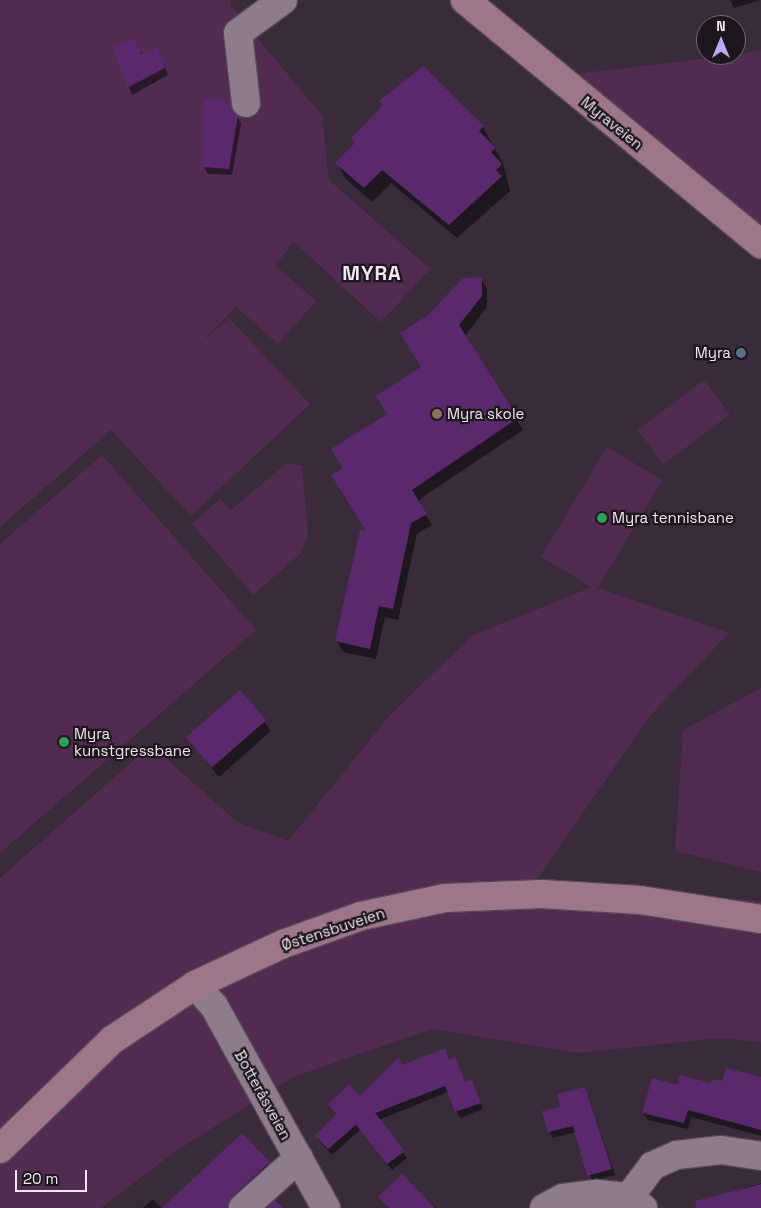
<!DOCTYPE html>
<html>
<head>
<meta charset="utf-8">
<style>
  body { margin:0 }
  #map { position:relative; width:761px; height:1208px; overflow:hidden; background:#3a2b3a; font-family:"Space Grotesk",sans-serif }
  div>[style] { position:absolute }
  .green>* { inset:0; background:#522b51; transform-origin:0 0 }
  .shadow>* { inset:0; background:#0007 }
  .building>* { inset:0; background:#5a286d; transform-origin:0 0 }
  .roads { filter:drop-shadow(1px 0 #574a57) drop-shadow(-1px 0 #574a57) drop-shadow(0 1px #574a57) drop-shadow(0 -1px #574a57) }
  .street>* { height:28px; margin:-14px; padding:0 14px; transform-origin:14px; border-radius:14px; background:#8e7c8d }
  .secondary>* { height:28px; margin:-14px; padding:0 14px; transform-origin:14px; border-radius:14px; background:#9e768a }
  .dots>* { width:14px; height:14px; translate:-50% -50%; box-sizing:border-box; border:2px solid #1d161d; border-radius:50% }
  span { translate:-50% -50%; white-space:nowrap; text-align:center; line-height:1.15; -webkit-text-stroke:4.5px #1d161d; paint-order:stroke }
  .street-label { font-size:15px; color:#f1e7f0 }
  .poi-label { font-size:15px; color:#f1e7f0 }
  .right { translate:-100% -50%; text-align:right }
  .left { translate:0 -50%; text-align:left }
  .district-label { font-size:20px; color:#f1e7f0; font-weight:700; letter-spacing:1px }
  .north { position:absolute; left:696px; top:15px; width:50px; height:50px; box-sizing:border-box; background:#1d161d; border:1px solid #726a71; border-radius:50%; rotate:0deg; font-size:14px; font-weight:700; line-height:20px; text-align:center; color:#f1e7f0 }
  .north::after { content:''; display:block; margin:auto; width:18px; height:22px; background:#b9abf7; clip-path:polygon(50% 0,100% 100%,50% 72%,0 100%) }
  .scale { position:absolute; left:15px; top:1170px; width:72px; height:22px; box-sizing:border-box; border:2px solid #f1e7f0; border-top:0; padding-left:6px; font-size:15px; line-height:18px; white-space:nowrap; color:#f1e7f0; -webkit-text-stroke:4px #1d161d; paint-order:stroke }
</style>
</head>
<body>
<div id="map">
  <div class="green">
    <div style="clip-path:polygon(0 0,232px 0,230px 6px,322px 115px,329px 180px,430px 269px,381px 322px,293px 241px,276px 266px,316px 301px,278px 344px,236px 307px,199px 345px,229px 318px,310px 404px,191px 516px,111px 430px,0 527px)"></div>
    <div style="clip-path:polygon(761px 50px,761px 228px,574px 74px,736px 55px)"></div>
    <div style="left:704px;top:380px;width:43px;height:83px;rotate:53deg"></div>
    <div style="clip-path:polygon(607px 447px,662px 480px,598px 588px,729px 633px,649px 717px,535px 882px,761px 901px,761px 1042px,720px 1038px,578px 1053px,432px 1029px,293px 1077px,173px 1153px,101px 1208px,0 1208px,0 878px,151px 745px,237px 822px,288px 841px,390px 715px,473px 635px,592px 587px,541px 557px)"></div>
    <div style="clip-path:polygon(102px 455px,256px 630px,0 853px,0 544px)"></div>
    <div style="clip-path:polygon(287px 463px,302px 466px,308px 533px,301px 553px,253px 595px,192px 524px,220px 499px,231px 510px)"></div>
    <div style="clip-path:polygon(761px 688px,761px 872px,675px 851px,683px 730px)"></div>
  </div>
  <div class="shadow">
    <div style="clip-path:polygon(761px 0,734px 8px,730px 0)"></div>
    <div style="clip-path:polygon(115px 48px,160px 56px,168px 75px,132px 95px)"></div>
    <div style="clip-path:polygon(381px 102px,483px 127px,503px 163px,510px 191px,457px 238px,391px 183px,372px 202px,345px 178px,337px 163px,356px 144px,352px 138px,384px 106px)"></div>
    <div style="clip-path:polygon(234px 109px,241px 124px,232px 175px,208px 174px,204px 167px)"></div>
    <div style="clip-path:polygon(481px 278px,487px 289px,487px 307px,465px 336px,523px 430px,417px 501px,432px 525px,417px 534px,398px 620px,385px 617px,376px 659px,343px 652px,337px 641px,368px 533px,344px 469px,423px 367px,428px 317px)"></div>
    <div style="clip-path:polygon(264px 721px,271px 731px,219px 777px,188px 738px)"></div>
    <div style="clip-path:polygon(444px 1049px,465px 1084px,475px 1088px,483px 1109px,460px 1118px,448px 1092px,379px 1120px,407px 1158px,392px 1170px,360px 1130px,332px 1155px,320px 1142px,316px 1136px,337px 1115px,329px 1104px,360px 1098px,399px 1059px,403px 1066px)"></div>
    <div style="clip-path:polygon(761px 1086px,761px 1136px,691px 1117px,688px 1129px,648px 1120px,643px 1113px,678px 1087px)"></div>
    <div style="clip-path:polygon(585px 1088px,615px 1175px,592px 1181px,576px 1132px,552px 1138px,544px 1112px,562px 1108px)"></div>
    <div style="clip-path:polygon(242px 1134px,273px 1170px,235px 1208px,164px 1208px)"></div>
    <div style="clip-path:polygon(402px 1176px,436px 1208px,388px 1208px,380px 1197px)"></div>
    <div style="clip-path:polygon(761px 1183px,761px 1208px,700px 1208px,698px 1202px)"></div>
    <div style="clip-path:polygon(153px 1199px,162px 1208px,143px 1208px)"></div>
  </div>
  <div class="building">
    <div style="clip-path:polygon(134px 38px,141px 54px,157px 47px,165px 68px,127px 88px,113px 47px)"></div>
    <div style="clip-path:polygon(423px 66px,484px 126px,479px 131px,496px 148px,491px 152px,502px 164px,496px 170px,502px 176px,449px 225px,382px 170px,364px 188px,335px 163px,355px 143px,351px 138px,383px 105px,379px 101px)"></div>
    <div style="clip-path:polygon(204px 99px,230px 100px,238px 116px,229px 169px,202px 167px)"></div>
    <div style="clip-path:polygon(482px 277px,482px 296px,459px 325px,518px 418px,412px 490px,427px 514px,411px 523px,393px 609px,379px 606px,370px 649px,335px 641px,360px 530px,366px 531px,331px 475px,343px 468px,331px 449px,387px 414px,376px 396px,421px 367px,400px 333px,427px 316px,463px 278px)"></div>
    <div style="left:240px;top:690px;width:40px;height:72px;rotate:49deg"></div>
    <div style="clip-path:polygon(445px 1048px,449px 1059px,455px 1057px,465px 1082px,472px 1080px,481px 1103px,455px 1112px,445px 1086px,375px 1113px,405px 1151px,387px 1164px,356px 1125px,328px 1149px,315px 1136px,336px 1114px,328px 1104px,349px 1084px,360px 1096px,399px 1057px,402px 1065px)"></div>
    <div style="clip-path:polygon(726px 1068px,761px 1077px,761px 1130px,688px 1110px,684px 1123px,642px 1113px,652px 1078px,677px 1085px,680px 1075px,711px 1083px,712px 1079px,722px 1081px)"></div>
    <div style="clip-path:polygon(585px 1087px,612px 1169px,587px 1176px,573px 1126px,548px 1132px,542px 1111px,560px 1107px,557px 1094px)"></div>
    <div style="clip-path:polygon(242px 1133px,270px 1162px,233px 1196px,228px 1208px,162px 1208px)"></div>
    <div style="clip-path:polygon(402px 1174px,435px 1208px,389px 1208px,378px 1197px)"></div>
    <div style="clip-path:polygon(761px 1184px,761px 1208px,696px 1208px,695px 1201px)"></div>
    <div style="clip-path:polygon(275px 1200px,283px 1208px,266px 1208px)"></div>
  </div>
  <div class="roads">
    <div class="street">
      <div style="left:246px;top:103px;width:70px;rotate:-96.5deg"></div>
      <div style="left:238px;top:33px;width:56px;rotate:-36.3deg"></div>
      <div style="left:195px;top:985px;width:28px;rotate:48deg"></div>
      <div style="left:214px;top:1006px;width:231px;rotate:61deg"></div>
      <div style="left:629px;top:1197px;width:39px;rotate:-53deg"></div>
      <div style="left:652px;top:1166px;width:27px;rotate:-24deg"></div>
      <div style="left:677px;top:1155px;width:44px;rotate:-6.5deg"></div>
      <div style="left:721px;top:1150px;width:40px;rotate:8.5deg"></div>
      <div style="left:243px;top:1208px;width:75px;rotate:-41.8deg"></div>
      <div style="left:544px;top:1208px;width:21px;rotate:-28deg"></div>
      <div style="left:563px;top:1198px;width:35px;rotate:-7deg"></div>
      <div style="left:598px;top:1194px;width:31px;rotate:6deg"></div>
      <div style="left:629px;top:1197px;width:18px;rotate:38deg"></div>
    </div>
    <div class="secondary">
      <div style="left:465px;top:0;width:384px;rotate:39.5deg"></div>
      <div style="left:0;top:1149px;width:156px;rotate:-44.2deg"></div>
      <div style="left:112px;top:1040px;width:100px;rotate:-33.5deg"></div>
      <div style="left:195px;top:985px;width:97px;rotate:-25deg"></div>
      <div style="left:283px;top:944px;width:83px;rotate:-19.7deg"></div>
      <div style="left:361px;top:916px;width:86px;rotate:-12.1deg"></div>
      <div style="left:445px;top:898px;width:96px;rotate:-2.4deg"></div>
      <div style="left:541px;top:894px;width:99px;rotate:3.5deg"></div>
      <div style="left:640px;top:900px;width:122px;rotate:8.9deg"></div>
    </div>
  </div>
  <div class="dots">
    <div style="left:741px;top:353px;background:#5c6f8a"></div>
    <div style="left:437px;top:414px;background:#8d6e63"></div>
    <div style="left:602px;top:518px;background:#2e9e5b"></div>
    <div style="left:64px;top:742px;background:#2e9e5b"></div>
  </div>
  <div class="street-label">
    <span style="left:612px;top:123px;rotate:39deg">Myraveien</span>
    <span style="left:333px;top:929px;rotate:-18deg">Østensbuveien</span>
    <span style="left:263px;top:1095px;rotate:61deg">Botteråsveien</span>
  </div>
  <div class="poi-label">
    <span class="right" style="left:731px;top:353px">Myra</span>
    <span class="left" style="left:447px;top:414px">Myra skole</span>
    <span class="left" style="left:612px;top:518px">Myra tennisbane</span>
    <span class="left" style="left:74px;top:742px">Myra<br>kunstgressbane</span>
  </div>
  <div class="district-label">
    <span style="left:372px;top:273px">MYRA</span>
  </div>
  <div class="north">N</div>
  <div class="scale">20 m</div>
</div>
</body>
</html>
